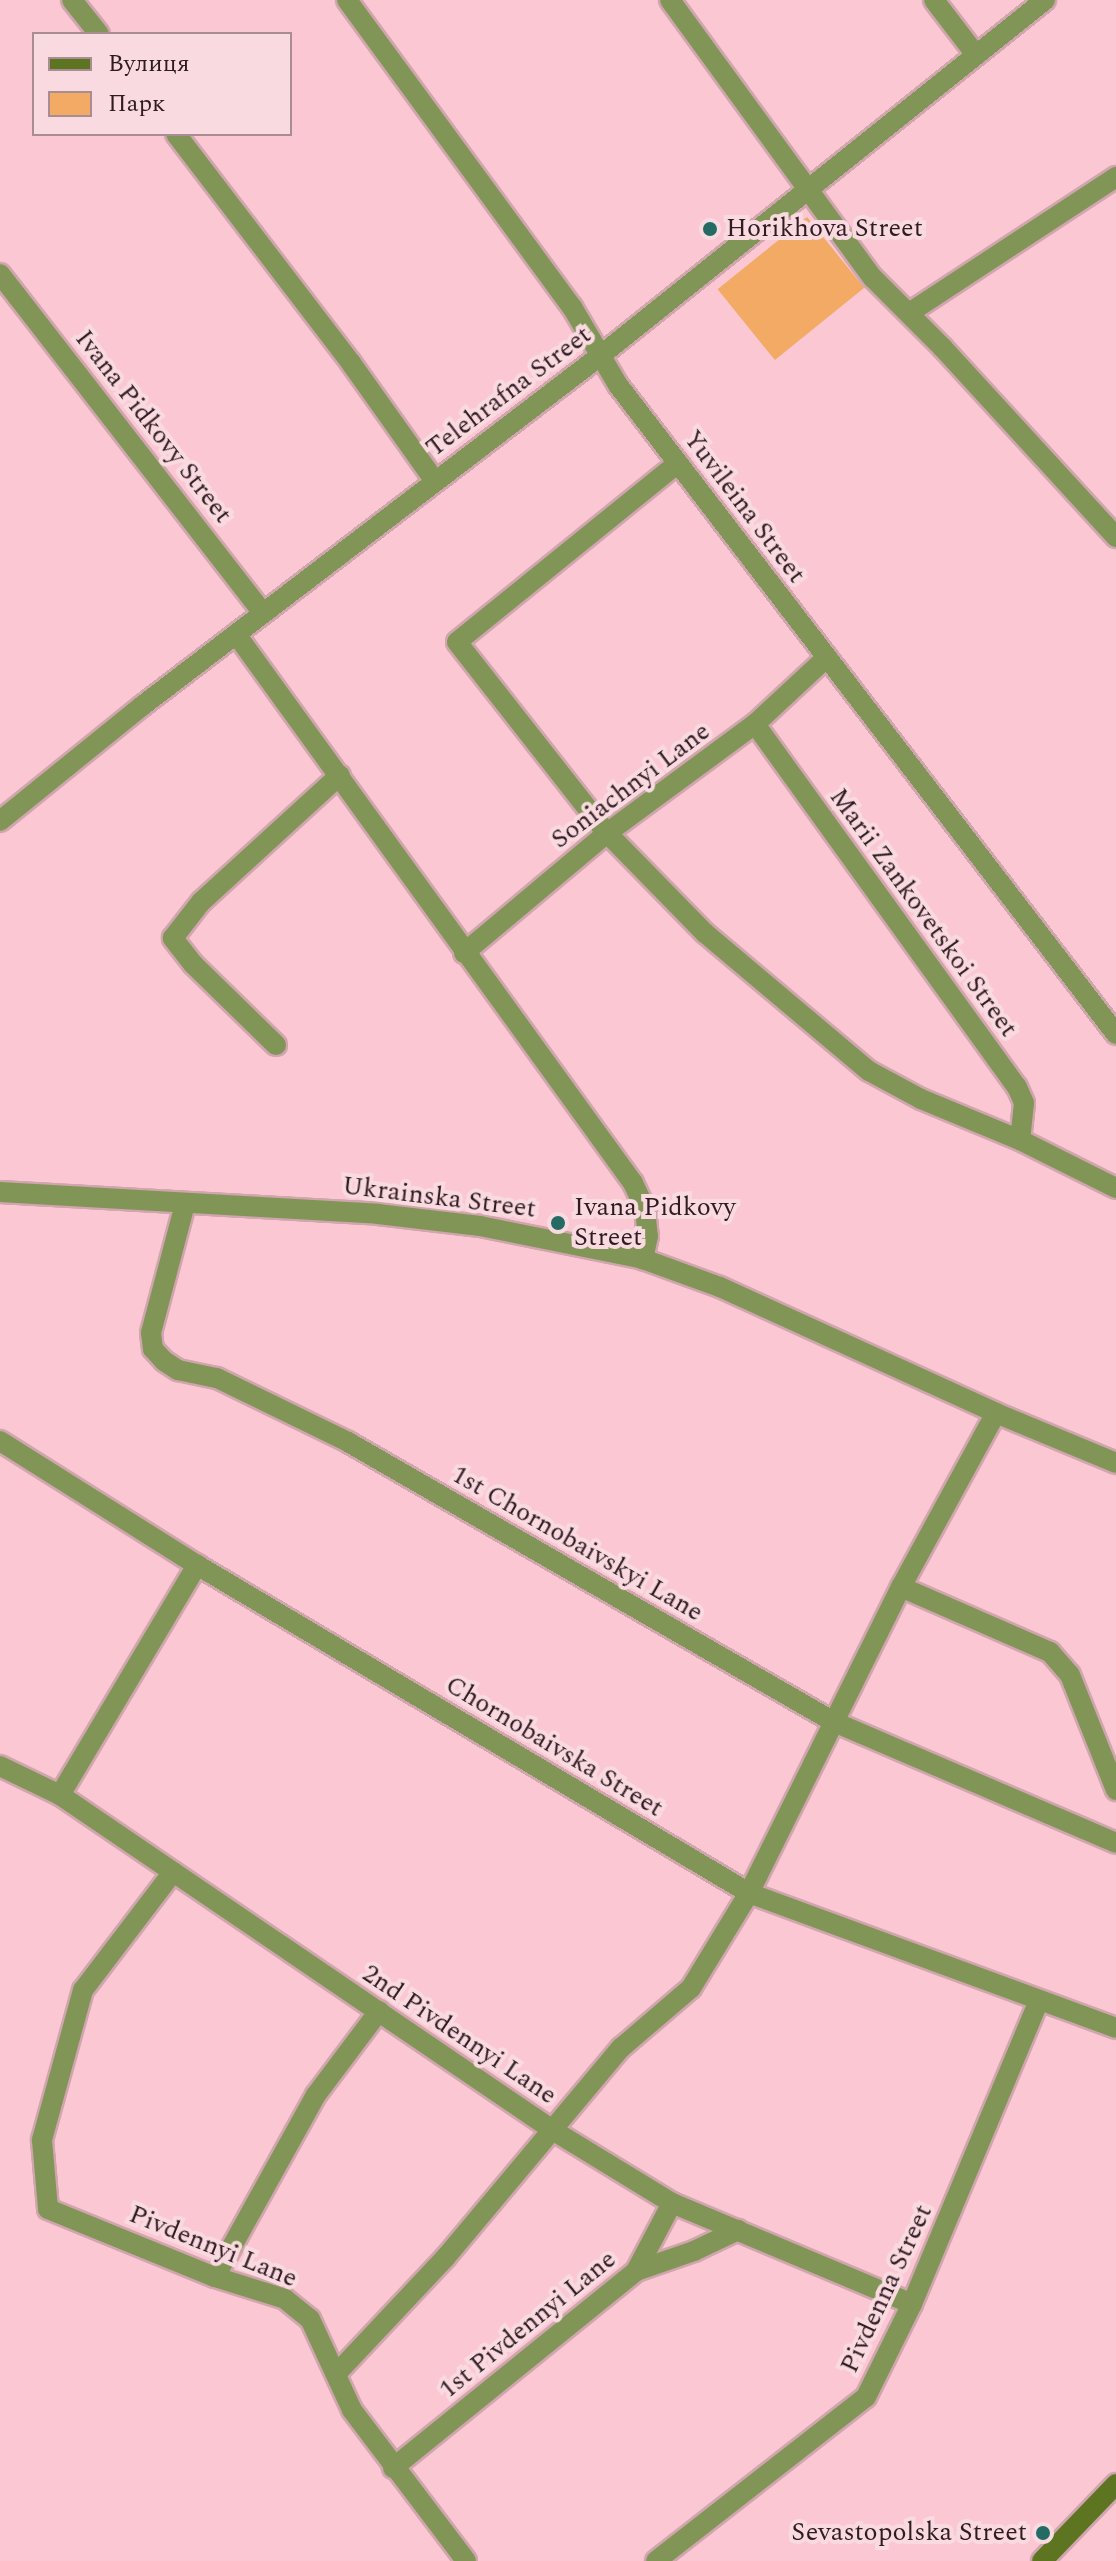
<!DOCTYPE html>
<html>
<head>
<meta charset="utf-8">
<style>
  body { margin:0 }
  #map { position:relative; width:1116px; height:2561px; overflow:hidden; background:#fac7d2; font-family:Spectral,serif }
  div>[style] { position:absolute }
  .green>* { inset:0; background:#f2aa65; transform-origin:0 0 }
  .roads { filter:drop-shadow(2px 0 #d1a5ae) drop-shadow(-2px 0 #d1a5ae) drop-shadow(0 2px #d1a5ae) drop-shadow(0 -2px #d1a5ae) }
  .minor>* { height:20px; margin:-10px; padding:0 10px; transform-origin:10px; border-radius:10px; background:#819656 }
  .tertiary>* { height:20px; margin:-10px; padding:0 10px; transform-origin:10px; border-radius:10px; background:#819656 }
  .secondary>* { height:20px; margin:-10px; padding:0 10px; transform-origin:10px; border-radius:10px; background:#5d7421 }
  .dots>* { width:22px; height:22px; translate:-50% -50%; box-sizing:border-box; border:4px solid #fadae1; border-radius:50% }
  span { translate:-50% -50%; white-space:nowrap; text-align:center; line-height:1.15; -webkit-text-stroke:8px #fadae1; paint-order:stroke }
  .poi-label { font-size:26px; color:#2e1c20 }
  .left { translate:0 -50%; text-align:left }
  .right { translate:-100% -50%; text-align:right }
  .street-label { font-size:26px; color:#2e1c20 }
  .legend { position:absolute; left:32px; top:32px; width:260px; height:104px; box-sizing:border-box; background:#fadae1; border:2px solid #a88e94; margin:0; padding:10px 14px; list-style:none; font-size:24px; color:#2e1c20 }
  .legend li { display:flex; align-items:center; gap:16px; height:40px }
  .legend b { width:40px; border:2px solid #a88e94 }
</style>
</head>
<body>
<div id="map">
  <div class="green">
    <div style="left:807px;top:217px;width:91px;height:115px;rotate:51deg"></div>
  </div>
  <div class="roads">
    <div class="minor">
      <div style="left:72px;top:0;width:43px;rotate:51.5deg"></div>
      <div style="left:347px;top:0;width:381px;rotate:53.8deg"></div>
      <div style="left:572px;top:307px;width:91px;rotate:59.5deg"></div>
      <div style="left:618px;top:385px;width:818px;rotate:52.5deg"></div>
      <div style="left:670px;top:0;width:344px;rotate:53.9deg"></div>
      <div style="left:873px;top:278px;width:98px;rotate:45deg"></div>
      <div style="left:942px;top:347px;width:258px;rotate:47.5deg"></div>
      <div style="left:934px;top:0;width:69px;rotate:52.6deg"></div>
      <div style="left:176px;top:134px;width:288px;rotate:52.6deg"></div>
      <div style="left:351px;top:363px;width:145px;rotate:54.6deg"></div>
      <div style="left:0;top:274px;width:429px;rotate:52.2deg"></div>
      <div style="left:909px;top:313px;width:248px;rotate:-33.3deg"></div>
      <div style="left:678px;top:463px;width:284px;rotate:141deg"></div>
      <div style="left:457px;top:642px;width:243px;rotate:51.9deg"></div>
      <div style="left:607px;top:833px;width:140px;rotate:45.6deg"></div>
      <div style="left:705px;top:933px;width:214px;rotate:40.1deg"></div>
      <div style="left:869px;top:1071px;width:59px;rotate:28.3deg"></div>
      <div style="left:921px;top:1099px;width:107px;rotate:22.5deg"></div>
      <div style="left:1020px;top:1140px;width:107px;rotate:26.6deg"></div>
      <div style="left:236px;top:634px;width:678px;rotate:54.13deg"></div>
      <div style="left:633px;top:1183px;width:29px;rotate:65deg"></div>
      <div style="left:645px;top:1209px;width:27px;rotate:84deg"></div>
      <div style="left:648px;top:1236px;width:24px;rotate:102deg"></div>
      <div style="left:755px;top:724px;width:448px;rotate:54.2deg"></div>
      <div style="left:1017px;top:1087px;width:17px;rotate:66deg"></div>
      <div style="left:1024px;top:1103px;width:37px;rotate:96deg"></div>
      <div style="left:464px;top:953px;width:187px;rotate:-40deg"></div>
      <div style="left:607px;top:833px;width:184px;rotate:-36.4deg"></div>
      <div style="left:755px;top:724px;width:98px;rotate:-42.9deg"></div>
      <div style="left:276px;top:1045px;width:116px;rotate:-135.7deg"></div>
      <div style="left:193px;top:964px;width:33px;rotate:-128deg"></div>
      <div style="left:173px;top:938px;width:46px;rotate:-52.1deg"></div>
      <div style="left:201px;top:902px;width:188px;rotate:-42.4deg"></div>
      <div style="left:185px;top:1204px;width:133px;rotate:104.8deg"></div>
      <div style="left:151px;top:1333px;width:16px;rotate:83deg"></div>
      <div style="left:153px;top:1349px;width:16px;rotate:47deg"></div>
      <div style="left:164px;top:1361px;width:17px;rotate:33deg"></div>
      <div style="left:178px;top:1370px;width:40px;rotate:12deg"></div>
      <div style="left:217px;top:1378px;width:146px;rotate:26deg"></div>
      <div style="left:348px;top:1442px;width:561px;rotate:29.95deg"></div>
      <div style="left:834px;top:1722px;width:307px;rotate:23.2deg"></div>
      <div style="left:0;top:1441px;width:233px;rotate:32.2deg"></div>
      <div style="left:197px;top:1565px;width:642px;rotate:30.72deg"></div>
      <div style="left:749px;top:1893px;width:391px;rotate:20.2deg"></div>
      <div style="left:901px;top:1587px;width:163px;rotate:23.6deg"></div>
      <div style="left:1050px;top:1652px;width:30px;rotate:49deg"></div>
      <div style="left:1070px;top:1675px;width:124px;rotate:68.2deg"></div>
      <div style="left:0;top:1766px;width:67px;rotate:25.8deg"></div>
      <div style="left:60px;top:1795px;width:597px;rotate:34.22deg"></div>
      <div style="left:554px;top:2131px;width:138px;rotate:31.4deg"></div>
      <div style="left:672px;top:2203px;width:260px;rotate:22.8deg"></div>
      <div style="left:60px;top:1795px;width:268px;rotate:-59.2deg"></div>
      <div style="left:173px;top:1872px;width:148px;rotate:127.3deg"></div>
      <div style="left:83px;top:1990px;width:156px;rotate:105.3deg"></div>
      <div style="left:42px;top:2140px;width:69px;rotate:85deg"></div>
      <div style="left:48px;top:2209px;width:180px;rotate:22.2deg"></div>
      <div style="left:215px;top:2277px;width:73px;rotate:17.4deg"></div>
      <div style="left:285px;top:2299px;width:32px;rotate:39deg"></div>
      <div style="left:310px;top:2319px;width:100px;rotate:65.2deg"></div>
      <div style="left:352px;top:2410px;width:189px;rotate:52.9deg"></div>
      <div style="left:636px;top:2271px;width:61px;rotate:-19deg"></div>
      <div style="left:694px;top:2251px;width:49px;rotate:-25.5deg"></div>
      <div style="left:215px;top:2277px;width:208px;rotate:-61deg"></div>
      <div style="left:316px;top:2095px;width:105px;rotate:-53.1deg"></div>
      <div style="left:337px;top:2373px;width:159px;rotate:-46.8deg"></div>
      <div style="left:446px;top:2257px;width:273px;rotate:-50.1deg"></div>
      <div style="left:621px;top:2048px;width:92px;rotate:-40.6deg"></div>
      <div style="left:691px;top:1988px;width:111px;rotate:-58.6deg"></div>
      <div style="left:749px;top:1893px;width:342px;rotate:-63.6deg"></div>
      <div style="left:901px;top:1587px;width:198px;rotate:-61.4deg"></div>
      <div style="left:393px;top:2468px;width:313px;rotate:-39deg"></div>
      <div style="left:636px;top:2271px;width:77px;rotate:-62.1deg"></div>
      <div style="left:656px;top:2561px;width:266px;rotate:-38deg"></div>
      <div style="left:866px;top:2397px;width:104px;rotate:-63.7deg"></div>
      <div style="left:912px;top:2304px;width:329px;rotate:-67.3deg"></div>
    </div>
    <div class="tertiary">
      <div style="left:0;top:821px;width:183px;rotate:-39deg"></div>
      <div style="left:142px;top:706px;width:576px;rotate:-37.39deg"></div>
      <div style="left:600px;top:356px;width:570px;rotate:-38.66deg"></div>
      <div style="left:0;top:1192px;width:379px;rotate:3.3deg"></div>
      <div style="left:378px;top:1214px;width:103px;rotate:6.7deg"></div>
      <div style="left:480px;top:1226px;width:166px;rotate:11.4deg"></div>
      <div style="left:643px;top:1259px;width:82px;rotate:20deg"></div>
      <div style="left:720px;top:1287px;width:303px;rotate:24.5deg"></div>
      <div style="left:996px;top:1413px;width:130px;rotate:22.6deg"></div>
    </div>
    <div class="secondary">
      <div style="left:1042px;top:2561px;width:107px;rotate:-46.1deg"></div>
    </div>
  </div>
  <div class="dots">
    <div style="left:710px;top:229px;background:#236b63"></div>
    <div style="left:558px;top:1223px;background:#236b63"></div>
    <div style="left:1043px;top:2533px;background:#236b63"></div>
  </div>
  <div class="poi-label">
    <span class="left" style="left:726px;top:229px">Horikhova Street</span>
    <span class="left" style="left:574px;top:1223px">Ivana Pidkovy<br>Street</span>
    <span class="right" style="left:1027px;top:2533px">Sevastopolska Street</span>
  </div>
  <div class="street-label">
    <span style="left:509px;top:392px;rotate:-37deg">Telehrafna Street</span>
    <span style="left:153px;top:427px;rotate:52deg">Ivana Pidkovy Street</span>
    <span style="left:744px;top:507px;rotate:53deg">Yuvileina Street</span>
    <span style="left:631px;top:786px;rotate:-37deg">Soniachnyi Lane</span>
    <span style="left:923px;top:913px;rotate:54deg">Marii Zankovetskoi Street</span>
    <span style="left:439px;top:1198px;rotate:7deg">Ukrainska Street</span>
    <span style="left:577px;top:1544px;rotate:30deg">1st Chornobaivskyi Lane</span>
    <span style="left:554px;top:1747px;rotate:31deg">Chornobaivska Street</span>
    <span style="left:459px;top:2035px;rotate:34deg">2nd Pivdennyi Lane</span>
    <span style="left:213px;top:2247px;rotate:22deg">Pivdennyi Lane</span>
    <span style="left:887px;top:2289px;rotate:-65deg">Pivdenna Street</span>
    <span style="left:528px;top:2325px;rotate:-39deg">1st Pivdennyi Lane</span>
  </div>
  <ul class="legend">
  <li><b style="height:10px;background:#5d7421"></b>Вулиця</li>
  <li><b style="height:22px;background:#f2aa65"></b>Парк</li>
  </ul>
</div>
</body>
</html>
